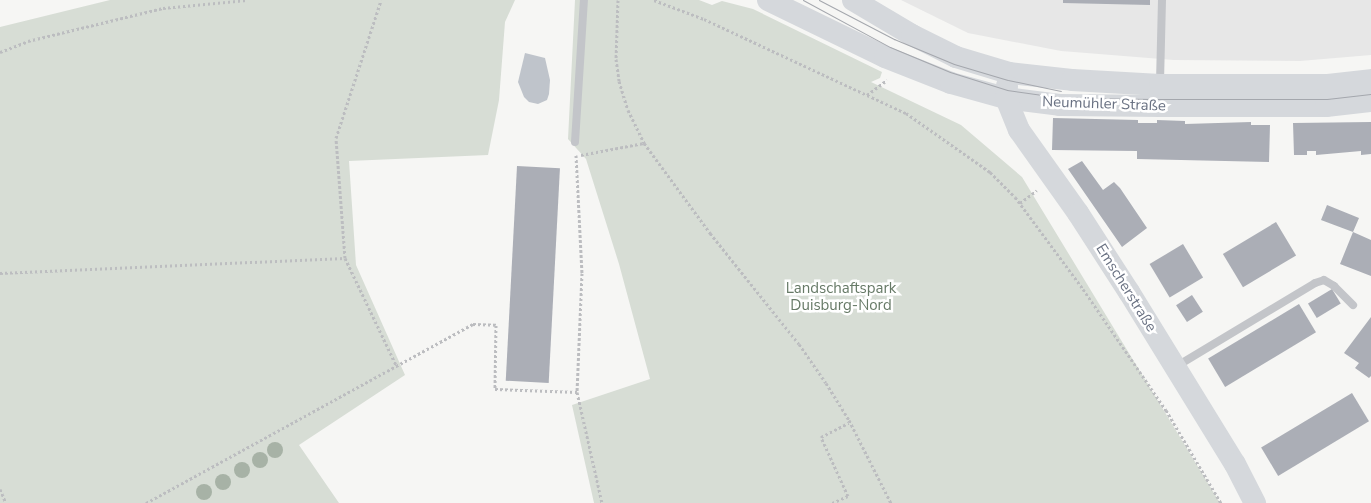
<!DOCTYPE html>
<html>
<head>
<meta charset="utf-8">
<style>
  body { margin:0 }
  #map { position:relative; width:1371px; height:503px; overflow:hidden; background:#f6f6f4; font-family:"Nunito Sans",sans-serif }
  div>[style] { position:absolute }
  .built>* { inset:0; background:#e7e7e7 }
  .green>* { inset:0; background:#d7ddd5 }
  .water>* { inset:0; background:#bfc4cb }
  .building>* { inset:0; background:#abaeb6; transform-origin:0 0 }
  .path>* { height:3px; margin-top:-1.5px; transform-origin:0; background:repeating-linear-gradient(90deg,#bcbdc0 0 2.5px,transparent 0 5px) }
  .lane>* { height:8px; margin:-4px; padding:0 4px; transform-origin:4px; border-radius:4px; background:#c3c5c9 }
  .secondary>* { height:22px; margin:-11px; padding:0 11px; transform-origin:11px; border-radius:11px; background:#d5d8dc }
  .tram>* { height:1px; margin:-0.5px; padding:0 0.5px; transform-origin:0.5px; border-radius:0.5px; background:#a4a7ad }
  .trees>* { width:16px; height:16px; margin:-8px; border-radius:50%; background:#a7b2a6 }
  span { translate:-50% -50%; white-space:nowrap; text-align:center; line-height:1.15; -webkit-text-stroke:5px #fff; paint-order:stroke }
  .street-label { font-size:15px; color:#697182 }
  .park-label { font-size:15px; color:#677a67 }
</style>
</head>
<body>
<div id="map">
  <div class="built">
    <div style="clip-path:polygon(901px 0,1371px 0,1371px 55px,1300px 61px,1174px 60px,1061px 51px,968px 33px)"></div>
  </div>
  <div class="green">
    <div style="clip-path:polygon(110px 0,515px 0,505px 22px,499px 100px,488px 155px,349px 161px,356px 265px,405px 375px,299px 445px,339px 503px,0 503px,0 27px)"></div>
    <div style="clip-path:polygon(575px 0,699px 0,712px 5px,722px 1px,753px 9px,882px 72px,880px 78px,871px 82px,961px 125px,1022px 177px,1220px 503px,594px 503px,572px 405px,650px 379px,619px 264px,586px 159px,568px 139px)"></div>
  </div>
  <div class="water">
    <div style="clip-path:polygon(525px 53px,545px 58px,550px 80px,549px 94px,547px 100px,538px 104px,529px 102px,524px 97px,518px 82px)"></div>
  </div>
  <div class="building">
    <div style="clip-path:polygon(1063px 0,1150px 0,1150px 5px,1063px 3px)"></div>
    <div style="clip-path:polygon(1053px 118px,1138px 120px,1138px 123px,1157px 123px,1157px 120px,1185px 121px,1185px 124px,1251px 122px,1251px 125px,1270px 125px,1269px 162px,1137px 159px,1137px 151px,1052px 150px)"></div>
    <div style="clip-path:polygon(1371px 122px,1371px 154px,1361px 155px,1361px 151px,1316px 155px,1316px 151px,1307px 151px,1307px 155px,1294px 155px,1293px 123px)"></div>
    <div style="clip-path:polygon(1082px 161px,1103px 190px,1114px 182px,1120px 188px,1147px 228px,1122px 247px,1068px 169px)"></div>
    <div style="left:517px;top:166px;width:43px;height:215px;rotate:3deg"></div>
    <div style="clip-path:polygon(1327px 205px,1359px 218px,1353px 232px,1371px 240px,1371px 276px,1340px 264px,1353px 232px,1321px 220px)"></div>
    <div style="left:1276px;top:222px;width:39px;height:62px;rotate:59deg"></div>
    <div style="left:1183px;top:244px;width:39px;height:39px;rotate:59deg"></div>
    <div style="left:1332px;top:289px;width:17px;height:28px;rotate:59deg"></div>
    <div style="left:1192px;top:295px;width:20px;height:19px;rotate:57deg"></div>
    <div style="left:1299px;top:304px;width:33px;height:106px;rotate:59deg"></div>
    <div style="clip-path:polygon(1371px 317px,1371px 376px,1369px 378px,1355px 368px,1359px 363px,1344px 353px)"></div>
    <div style="left:1352px;top:393px;width:33px;height:106px;rotate:59deg"></div>
  </div>
  <div class="path">
    <div style="left:618px;top:0;width:59px;rotate:91.9deg"></div>
    <div style="left:616px;top:59px;width:22px;rotate:82deg"></div>
    <div style="left:619px;top:81px;width:30px;rotate:73deg"></div>
    <div style="left:628px;top:110px;width:37px;rotate:64deg"></div>
    <div style="left:644px;top:143px;width:112px;rotate:53.7deg"></div>
    <div style="left:710px;top:233px;width:142px;rotate:51.3deg"></div>
    <div style="left:799px;top:344px;width:47px;rotate:55.3deg"></div>
    <div style="left:826px;top:383px;width:44px;rotate:58.1deg"></div>
    <div style="left:849px;top:420px;width:93px;rotate:63.2deg"></div>
    <div style="left:654px;top:0;width:53px;rotate:20.8deg"></div>
    <div style="left:704px;top:19px;width:223px;rotate:25deg"></div>
    <div style="left:906px;top:113px;width:103px;rotate:35.1deg"></div>
    <div style="left:990px;top:172px;width:35px;rotate:45deg"></div>
    <div style="left:1015px;top:197px;width:114px;rotate:53.5deg"></div>
    <div style="left:1083px;top:289px;width:147px;rotate:55.6deg"></div>
    <div style="left:1166px;top:410px;width:108px;rotate:59.4deg"></div>
    <div style="left:0;top:52px;width:30px;rotate:-21deg"></div>
    <div style="left:28px;top:41px;width:139px;rotate:-13.7deg"></div>
    <div style="left:163px;top:8px;width:84px;rotate:-5.4deg"></div>
    <div style="left:867px;top:95px;width:25px;rotate:-37deg"></div>
    <div style="left:576px;top:155px;width:118px;rotate:87.1deg"></div>
    <div style="left:582px;top:273px;width:119px;rotate:92.4deg"></div>
    <div style="left:577px;top:392px;width:114px;rotate:77.3deg"></div>
    <div style="left:581px;top:155px;width:64px;rotate:-10.8deg"></div>
    <div style="left:1020px;top:203px;width:21px;rotate:-37deg"></div>
    <div style="left:345px;top:258px;width:120px;rotate:-94.3deg"></div>
    <div style="left:336px;top:138px;width:145px;rotate:-71.9deg"></div>
    <div style="left:0;top:273px;width:345px;rotate:-2.5deg"></div>
    <div style="left:345px;top:258px;width:119px;rotate:64.5deg"></div>
    <div style="left:0;top:489px;width:15px;rotate:67deg"></div>
    <div style="left:146px;top:503px;width:373px;rotate:-28.7deg"></div>
    <div style="left:473px;top:324px;width:23px;rotate:2deg"></div>
    <div style="left:496px;top:325px;width:64px;rotate:90.9deg"></div>
    <div style="left:495px;top:389px;width:82px;rotate:2.1deg"></div>
    <div style="left:832px;top:503px;width:17px;rotate:-24deg"></div>
    <div style="left:848px;top:496px;width:65px;rotate:-114.6deg"></div>
    <div style="left:821px;top:437px;width:31px;rotate:-27deg"></div>
  </div>
  <div class="lane">
    <div style="left:1160px;top:82px;width:82px;rotate:-88.6deg"></div>
    <div style="left:575px;top:142px;width:142px;rotate:-86.4deg"></div>
    <div style="left:1177px;top:366px;width:161px;rotate:-31deg"></div>
    <div style="left:1315px;top:283px;width:9px;rotate:-18deg"></div>
    <div style="left:1324px;top:280px;width:12px;rotate:31deg"></div>
    <div style="left:1334px;top:286px;width:27px;rotate:45deg"></div>
  </div>
  <div class="secondary">
    <div style="left:768px;top:0;width:130px;rotate:26deg"></div>
    <div style="left:885px;top:57px;width:71px;rotate:21.5deg"></div>
    <div style="left:951px;top:83px;width:57px;rotate:15.3deg"></div>
    <div style="left:1006px;top:98px;width:54px;rotate:7.4deg"></div>
    <div style="left:1060px;top:105px;width:100px;rotate:0.6deg"></div>
    <div style="left:1160px;top:106px;width:166px"></div>
    <div style="left:1326px;top:106px;width:45px;rotate:-6.3deg"></div>
    <div style="left:853px;top:0;width:69px;rotate:30.7deg"></div>
    <div style="left:912px;top:35px;width:49px;rotate:26.6deg"></div>
    <div style="left:956px;top:57px;width:55px;rotate:16.8deg"></div>
    <div style="left:1009px;top:73px;width:63px;rotate:6.3deg"></div>
    <div style="left:1072px;top:80px;width:88px;rotate:3.3deg"></div>
    <div style="left:1160px;top:85px;width:168px"></div>
    <div style="left:1328px;top:85px;width:43px;rotate:-6.6deg"></div>
    <div style="left:1007px;top:86px;width:12px;rotate:95deg"></div>
    <div style="left:1006px;top:98px;width:35px;rotate:68deg"></div>
    <div style="left:1019px;top:130px;width:102px;rotate:54.6deg"></div>
    <div style="left:1078px;top:213px;width:94px;rotate:57.2deg"></div>
    <div style="left:1129px;top:292px;width:202px;rotate:58.4deg"></div>
    <div style="left:1235px;top:464px;width:44px;rotate:62.9deg"></div>
  </div>
  <div class="tram">
    <div style="left:803px;top:0;width:99px;rotate:28.4deg"></div>
    <div style="left:890px;top:47px;width:65px;rotate:22.6deg"></div>
    <div style="left:950px;top:72px;width:60px;rotate:17.5deg"></div>
    <div style="left:1007px;top:90px;width:57px;rotate:8.1deg"></div>
    <div style="left:1063px;top:98px;width:92px;rotate:0.6deg"></div>
    <div style="left:1155px;top:99px;width:172px"></div>
    <div style="left:1327px;top:99px;width:44px;rotate:-6.5deg"></div>
    <div style="left:819px;top:0;width:85px;rotate:27.5deg"></div>
    <div style="left:894px;top:39px;width:65px;rotate:22.6deg"></div>
    <div style="left:954px;top:64px;width:56px;rotate:16.5deg"></div>
    <div style="left:1008px;top:80px;width:54px;rotate:11.7deg"></div>
  </div>
  <div class="trees">
    <div style="left:275px;top:450px"></div>
    <div style="left:260px;top:460px"></div>
    <div style="left:242px;top:470px"></div>
    <div style="left:223px;top:482px"></div>
    <div style="left:204px;top:492px"></div>
  </div>
  <div class="street-label">
    <span style="left:1104px;top:104px;rotate:2deg">Neumühler Straße</span>
    <span style="left:1126px;top:288px;rotate:58deg">Emscherstraße</span>
  </div>
  <div class="park-label">
    <span style="left:841px;top:297px">Landschaftspark<br>Duisburg-Nord</span>
  </div>
</div>
</body>
</html>
